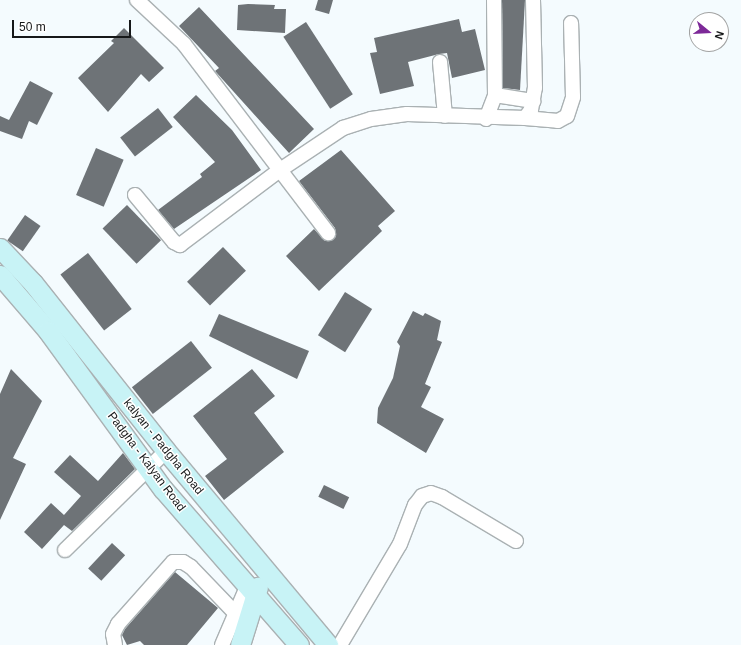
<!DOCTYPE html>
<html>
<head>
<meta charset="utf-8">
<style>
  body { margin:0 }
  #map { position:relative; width:741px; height:645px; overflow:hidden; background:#f4fbfe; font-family:Helvetica,sans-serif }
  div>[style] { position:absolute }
  .building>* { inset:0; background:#6e7377; transform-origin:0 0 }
  .roads { filter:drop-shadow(1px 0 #aab1b3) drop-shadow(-1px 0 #aab1b3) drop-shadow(0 1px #aab1b3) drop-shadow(0 -1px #aab1b3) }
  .street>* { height:14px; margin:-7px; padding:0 7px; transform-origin:7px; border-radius:7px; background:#fff }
  .secondary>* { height:19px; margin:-9.5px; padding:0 9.5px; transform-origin:9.5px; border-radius:9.5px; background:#c8f3f6 }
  span { translate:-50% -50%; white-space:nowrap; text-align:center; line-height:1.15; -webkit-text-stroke:3px #fff; paint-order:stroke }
  .street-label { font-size:12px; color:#161819 }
  .north { position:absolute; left:689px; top:12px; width:40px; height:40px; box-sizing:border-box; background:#fff; border:1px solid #a2a3a3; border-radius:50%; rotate:108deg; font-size:11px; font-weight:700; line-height:16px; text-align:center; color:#161819 }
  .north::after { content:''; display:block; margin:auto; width:14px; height:18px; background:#7d2998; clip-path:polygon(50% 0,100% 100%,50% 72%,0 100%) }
  .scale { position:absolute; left:12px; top:20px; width:119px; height:18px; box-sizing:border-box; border:2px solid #161819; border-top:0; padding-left:5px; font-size:12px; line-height:14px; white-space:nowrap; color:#161819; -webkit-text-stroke:3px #fff; paint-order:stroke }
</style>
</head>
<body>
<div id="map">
  <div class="building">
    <div style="clip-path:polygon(318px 0,333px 0,329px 14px,315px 10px)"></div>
    <div style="clip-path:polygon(502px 0,525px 0,520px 90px,503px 88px)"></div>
    <div style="clip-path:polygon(248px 4px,275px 5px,274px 9px,286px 9px,285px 33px,237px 30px,238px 5px)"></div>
    <div style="clip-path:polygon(199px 7px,314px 129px,289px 153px,215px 71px,219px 68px,179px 26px)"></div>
    <div style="clip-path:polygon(459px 19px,462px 32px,475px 29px,485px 70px,452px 78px,447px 53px,439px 54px,408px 62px,414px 86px,380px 94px,370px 53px,377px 52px,374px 38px)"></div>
    <div style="left:306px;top:22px;width:86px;height:27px;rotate:57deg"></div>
    <div style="clip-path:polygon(124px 28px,164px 68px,149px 82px,141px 74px,108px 112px,78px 78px,114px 43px,111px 41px)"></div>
    <div style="clip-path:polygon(30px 81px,53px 93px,37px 125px,29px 121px,22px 139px,0 131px,0 116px,9px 120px)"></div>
    <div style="clip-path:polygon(196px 95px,232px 130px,261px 170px,174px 229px,158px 210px,202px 177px,200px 174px,215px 162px,173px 117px)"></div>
    <div style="left:158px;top:108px;width:24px;height:48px;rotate:52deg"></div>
    <div style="left:96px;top:148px;width:30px;height:51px;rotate:23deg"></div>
    <div style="clip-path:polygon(341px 150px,395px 211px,378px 226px,382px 231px,319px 291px,286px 256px,314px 229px,325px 241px,336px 237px,335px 228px,299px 181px)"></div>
    <div style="left:127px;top:205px;width:49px;height:34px;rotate:46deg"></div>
    <div style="left:25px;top:215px;width:19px;height:31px;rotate:35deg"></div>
    <div style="left:223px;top:247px;width:33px;height:50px;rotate:46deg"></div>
    <div style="left:88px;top:253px;width:71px;height:35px;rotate:52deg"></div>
    <div style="left:345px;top:292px;width:32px;height:51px;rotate:32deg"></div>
    <div style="clip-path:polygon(413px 311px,423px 316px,425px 313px,441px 321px,437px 340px,442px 342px,425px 384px,431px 387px,421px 407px,444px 419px,426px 453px,377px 423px,378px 408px,393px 378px,400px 346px,397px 342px)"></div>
    <div style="clip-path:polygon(219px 314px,309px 351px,297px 379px,209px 336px)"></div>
    <div style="left:191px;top:341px;width:34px;height:75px;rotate:52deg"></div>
    <div style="clip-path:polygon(11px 369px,42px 401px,13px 458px,26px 464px,0 520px,0 394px)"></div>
    <div style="clip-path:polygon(252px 369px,275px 396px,254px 413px,284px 452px,224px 500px,205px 476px,227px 459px,193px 416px)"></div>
    <div style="clip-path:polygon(123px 453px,135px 469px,72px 531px,64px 525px,42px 549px,24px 532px,51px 503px,64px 515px,81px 496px,54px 472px,70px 455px,98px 481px)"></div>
    <div style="left:324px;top:485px;width:28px;height:13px;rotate:26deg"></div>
    <div style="left:112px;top:543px;width:18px;height:35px;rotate:43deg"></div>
    <div style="clip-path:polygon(175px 572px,218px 608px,187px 645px,144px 645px,140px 641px,127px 645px,122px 635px,125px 629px)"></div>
  </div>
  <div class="roads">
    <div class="street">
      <div style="left:137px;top:0;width:64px;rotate:43.1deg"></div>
      <div style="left:184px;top:44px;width:238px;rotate:52.7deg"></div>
      <div style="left:494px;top:0;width:95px;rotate:89.4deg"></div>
      <div style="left:495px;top:95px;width:39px;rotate:9deg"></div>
      <div style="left:440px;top:62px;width:54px;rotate:84.7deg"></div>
      <div style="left:525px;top:118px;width:33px;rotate:5deg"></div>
      <div style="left:558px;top:121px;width:10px;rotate:-29deg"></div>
      <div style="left:567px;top:116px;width:20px;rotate:-72deg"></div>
      <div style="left:573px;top:97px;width:74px;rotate:-91.5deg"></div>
      <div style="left:486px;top:119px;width:26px;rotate:-69deg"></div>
      <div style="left:135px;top:195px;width:61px;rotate:50.3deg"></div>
      <div style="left:174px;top:242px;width:7px;rotate:27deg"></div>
      <div style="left:180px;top:245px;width:125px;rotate:-36.9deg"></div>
      <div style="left:280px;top:170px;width:76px;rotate:-33.7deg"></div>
      <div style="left:343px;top:128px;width:29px;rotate:-18deg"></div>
      <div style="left:371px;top:119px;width:36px;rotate:-8deg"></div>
      <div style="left:407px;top:114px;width:118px;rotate:1.9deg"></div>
      <div style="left:525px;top:118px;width:10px;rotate:-53deg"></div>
      <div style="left:531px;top:110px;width:22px;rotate:-80deg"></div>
      <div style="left:535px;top:88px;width:88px;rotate:-91.3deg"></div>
      <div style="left:65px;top:550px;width:141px;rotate:-44.4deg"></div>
      <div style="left:115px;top:645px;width:11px;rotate:-100deg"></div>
      <div style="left:113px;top:634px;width:11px;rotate:-63deg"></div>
      <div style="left:118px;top:624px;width:83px;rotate:-48.4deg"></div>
      <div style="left:173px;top:562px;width:10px"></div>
      <div style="left:183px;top:562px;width:9px;rotate:32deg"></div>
      <div style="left:191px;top:567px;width:65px;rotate:46.2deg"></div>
      <div style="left:222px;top:645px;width:63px;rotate:-66.7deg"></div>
      <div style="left:340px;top:645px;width:117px;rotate:-59.3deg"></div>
      <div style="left:400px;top:544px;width:42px;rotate:-69deg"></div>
      <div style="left:415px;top:505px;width:11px;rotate:-52deg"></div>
      <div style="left:422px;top:496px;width:9px;rotate:-18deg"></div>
      <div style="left:431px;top:493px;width:12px;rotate:20deg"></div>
      <div style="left:442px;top:497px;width:86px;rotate:30.7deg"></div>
    </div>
    <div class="secondary">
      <div style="left:0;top:248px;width:48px;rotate:46.7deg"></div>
      <div style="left:33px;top:283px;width:214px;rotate:51.6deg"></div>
      <div style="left:166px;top:451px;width:253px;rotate:50.1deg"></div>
      <div style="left:0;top:275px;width:74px;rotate:49.4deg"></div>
      <div style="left:48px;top:331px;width:195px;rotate:54deg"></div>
      <div style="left:163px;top:489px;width:207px;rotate:48.9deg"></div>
      <div style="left:240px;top:645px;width:61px;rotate:-72.8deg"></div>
    </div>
  </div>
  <div class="street-label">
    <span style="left:163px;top:447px;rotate:51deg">kalyan - Padgha Road</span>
    <span style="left:146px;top:462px;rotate:53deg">Padgha - Kalyan Road</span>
  </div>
  <div class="north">N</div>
  <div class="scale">50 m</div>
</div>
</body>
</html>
